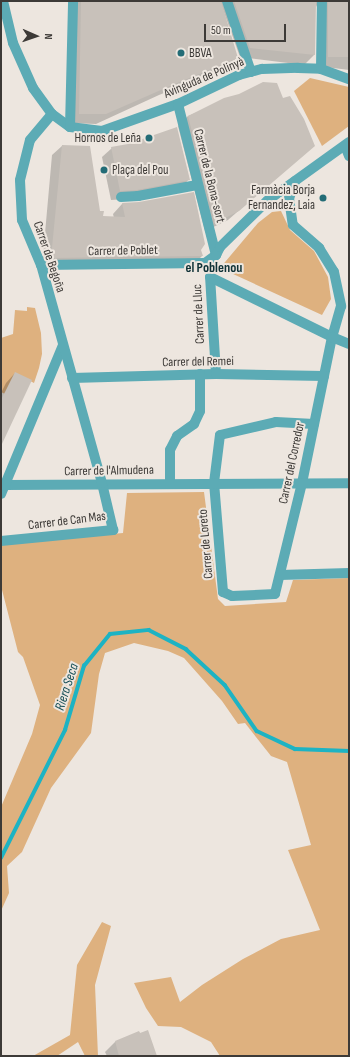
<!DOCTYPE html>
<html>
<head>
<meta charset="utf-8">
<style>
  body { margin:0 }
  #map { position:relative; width:350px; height:1057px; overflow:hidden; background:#ede6df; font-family:"Sofia Sans Condensed",sans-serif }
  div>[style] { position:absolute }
  .green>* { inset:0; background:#deb17f }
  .shadow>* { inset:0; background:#0003 }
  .stream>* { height:3.5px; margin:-1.75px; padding:0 1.75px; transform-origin:1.75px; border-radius:1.75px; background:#1db3c3 }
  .building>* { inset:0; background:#c8c1ba; transform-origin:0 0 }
  .minor>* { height:10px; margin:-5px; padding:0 5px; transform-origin:5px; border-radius:5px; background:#5cabb5 }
  .dots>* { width:11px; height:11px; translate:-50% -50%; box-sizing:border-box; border:2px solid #ede6df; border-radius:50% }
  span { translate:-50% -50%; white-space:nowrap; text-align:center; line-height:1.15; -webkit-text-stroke:4px #ede6df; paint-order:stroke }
  .poi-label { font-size:13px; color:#3d3a37 }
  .left { translate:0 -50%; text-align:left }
  .right { translate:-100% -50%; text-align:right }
  .street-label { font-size:13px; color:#3d3a37 }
  .neighbourhood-label { font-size:14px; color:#103237; font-weight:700 }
  .water-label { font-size:14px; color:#164f56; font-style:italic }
  .frame { position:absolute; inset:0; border:2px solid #3d3a37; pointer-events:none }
  .north { position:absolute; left:16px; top:16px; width:40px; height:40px; -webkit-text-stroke:3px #ede6df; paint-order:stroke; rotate:92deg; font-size:11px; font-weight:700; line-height:16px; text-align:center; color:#3d3a37 }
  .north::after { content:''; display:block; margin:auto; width:14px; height:18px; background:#3d3a37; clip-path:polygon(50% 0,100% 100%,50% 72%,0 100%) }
  .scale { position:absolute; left:204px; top:24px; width:82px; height:18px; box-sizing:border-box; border:2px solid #3d3a37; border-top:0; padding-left:5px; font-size:12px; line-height:14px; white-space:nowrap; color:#3d3a37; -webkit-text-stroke:3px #ede6df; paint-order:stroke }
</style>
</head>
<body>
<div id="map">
  <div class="green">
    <div style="clip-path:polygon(310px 78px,349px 87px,349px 126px,322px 146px,294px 91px)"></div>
    <div style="clip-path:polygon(281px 211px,290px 230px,314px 251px,328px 277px,331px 299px,322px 315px,220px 268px,258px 223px,272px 212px)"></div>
    <div style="clip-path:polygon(27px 307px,35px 308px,41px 333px,42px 354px,39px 368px,34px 383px,17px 374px,5px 394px,1px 392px,1px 338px,13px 334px,15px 310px,27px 311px)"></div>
    <div style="clip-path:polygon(204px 492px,218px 599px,225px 606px,286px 602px,293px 580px,349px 578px,349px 1056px,220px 1056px,211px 1042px,181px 1027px,158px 1026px,146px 1008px,134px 983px,171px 977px,180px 1002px,202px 985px,243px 959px,281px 939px,320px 930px,288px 850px,311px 845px,287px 762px,271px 756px,245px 723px,238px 724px,222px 701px,184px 658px,168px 651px,134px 643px,105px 653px,99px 674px,91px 733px,51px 788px,22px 852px,7px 866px,9px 893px,1px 911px,1px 807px,32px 734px,40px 705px,23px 657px,18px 652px,1px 586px,1px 544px,123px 533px,127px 493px)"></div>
    <div style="clip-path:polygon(102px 922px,111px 926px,95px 985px,98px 1056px,85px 1056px,78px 1042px,57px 1056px,33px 1056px,70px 1035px,77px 965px)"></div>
  </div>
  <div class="shadow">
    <div style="clip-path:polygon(73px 1px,349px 1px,349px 70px,318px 66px,319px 11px,315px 3px,314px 55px,304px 65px,240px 57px,221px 4px,236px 58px,227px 68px,159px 95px,96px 124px,69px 123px)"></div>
    <div style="clip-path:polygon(240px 95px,283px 99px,313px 146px,228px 220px,205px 231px,178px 126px,188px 116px)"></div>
    <div style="clip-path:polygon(129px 145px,189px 179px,180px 189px,127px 199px,111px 200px,102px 157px,112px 148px)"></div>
    <div style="clip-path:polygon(62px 146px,102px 217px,114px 218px,113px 214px,122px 204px,139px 203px,200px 250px,202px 256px,192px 266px,42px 267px,52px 155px)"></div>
    <div style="clip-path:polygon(15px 373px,1px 444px,1px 393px,6px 383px)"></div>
    <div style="clip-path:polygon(139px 1032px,156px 1056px,107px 1056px,105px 1052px,115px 1042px)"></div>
  </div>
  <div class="stream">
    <div style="left:1px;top:858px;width:143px;rotate:-63.4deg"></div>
    <div style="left:65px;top:730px;width:67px;rotate:-73.5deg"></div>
    <div style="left:84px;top:666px;width:41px;rotate:-50.9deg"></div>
    <div style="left:110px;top:634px;width:39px;rotate:-6deg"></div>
    <div style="left:149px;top:630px;width:42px;rotate:27.2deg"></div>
    <div style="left:186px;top:649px;width:53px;rotate:42.7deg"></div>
    <div style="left:225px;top:685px;width:56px;rotate:55.2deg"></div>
    <div style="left:257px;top:731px;width:42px;rotate:25.3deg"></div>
    <div style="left:295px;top:749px;width:54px;rotate:2.1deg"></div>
  </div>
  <div class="building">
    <div style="clip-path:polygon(81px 1px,221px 1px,238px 58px,170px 86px,106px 114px,79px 114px)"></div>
    <div style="clip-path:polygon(234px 1px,316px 1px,315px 55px,250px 48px)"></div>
    <div style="left:328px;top:1px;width:21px;height:56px"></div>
    <div style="clip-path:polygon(263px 82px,277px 83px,283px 98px,290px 96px,304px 119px,315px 146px,239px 211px,215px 223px,188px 116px,224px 98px,239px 94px)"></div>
    <div style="clip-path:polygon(177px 127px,190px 180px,137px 190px,120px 191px,111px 147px,128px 144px)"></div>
    <div style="clip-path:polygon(62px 145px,90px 146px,100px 211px,104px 211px,103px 216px,125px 217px,122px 203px,139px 202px,194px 192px,205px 244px,201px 250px,203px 256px,51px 258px)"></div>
    <div style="clip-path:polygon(15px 372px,32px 380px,1px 446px,1px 400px)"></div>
    <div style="clip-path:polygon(148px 1030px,157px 1056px,119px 1056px,115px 1041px,139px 1031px,140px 1033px)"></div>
  </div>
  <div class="minor">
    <div style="left:3px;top:1px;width:43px;rotate:76.6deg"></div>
    <div style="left:13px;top:43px;width:49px;rotate:66deg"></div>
    <div style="left:33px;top:88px;width:32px;rotate:54deg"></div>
    <div style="left:52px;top:114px;width:22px;rotate:36deg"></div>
    <div style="left:70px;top:127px;width:32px;rotate:7deg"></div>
    <div style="left:102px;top:131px;width:81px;rotate:-19.6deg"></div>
    <div style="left:178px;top:104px;width:68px;rotate:-25.4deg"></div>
    <div style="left:239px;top:75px;width:24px;rotate:-15deg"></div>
    <div style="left:262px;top:69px;width:36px;rotate:-2deg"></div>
    <div style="left:298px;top:68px;width:23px;rotate:2deg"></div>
    <div style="left:321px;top:69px;width:30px;rotate:20deg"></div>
    <div style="left:227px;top:1px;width:75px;rotate:71.3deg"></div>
    <div style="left:321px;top:69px;width:68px;rotate:-89.2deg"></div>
    <div style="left:178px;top:104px;width:156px;rotate:75.9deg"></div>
    <div style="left:70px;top:127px;width:126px;rotate:-88.6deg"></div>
    <div style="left:345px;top:146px;width:11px;rotate:68deg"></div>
    <div style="left:295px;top:181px;width:18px;rotate:109deg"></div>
    <div style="left:289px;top:198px;width:27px;rotate:82deg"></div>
    <div style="left:293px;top:225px;width:35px;rotate:41deg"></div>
    <div style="left:319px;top:248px;width:28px;rotate:58deg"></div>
    <div style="left:334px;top:272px;width:35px;rotate:78deg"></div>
    <div style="left:341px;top:306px;width:32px;rotate:106deg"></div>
    <div style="left:332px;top:337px;width:149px;rotate:101.6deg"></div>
    <div style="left:302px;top:483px;width:114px;rotate:103.7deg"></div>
    <div style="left:275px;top:594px;width:43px;rotate:177.3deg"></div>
    <div style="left:232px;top:596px;width:10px;rotate:-156deg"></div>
    <div style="left:223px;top:592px;width:109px;rotate:-94.7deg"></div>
    <div style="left:214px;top:483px;width:48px;rotate:-82.9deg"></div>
    <div style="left:220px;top:435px;width:57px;rotate:-13.1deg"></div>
    <div style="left:276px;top:422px;width:38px;rotate:3deg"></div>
    <div style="left:121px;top:197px;width:17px;rotate:-3deg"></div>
    <div style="left:138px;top:196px;width:60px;rotate:-10.6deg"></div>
    <div style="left:41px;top:265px;width:164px;rotate:-0.7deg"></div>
    <div style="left:205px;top:263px;width:14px;rotate:-36deg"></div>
    <div style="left:216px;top:255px;width:9px;rotate:-63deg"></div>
    <div style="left:220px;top:247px;width:66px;rotate:-44.4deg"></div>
    <div style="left:267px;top:201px;width:101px;rotate:-35.7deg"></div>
    <div style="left:216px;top:374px;width:97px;rotate:-93.5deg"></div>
    <div style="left:210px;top:277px;width:136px;rotate:26.2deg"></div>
    <div style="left:332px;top:337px;width:18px;rotate:22deg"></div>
    <div style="left:72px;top:378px;width:144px;rotate:-1.6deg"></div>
    <div style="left:216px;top:374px;width:108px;rotate:1.1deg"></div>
    <div style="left:170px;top:483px;width:33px;rotate:-90deg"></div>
    <div style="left:170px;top:450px;width:16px;rotate:-63deg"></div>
    <div style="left:177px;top:436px;width:21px;rotate:-35deg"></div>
    <div style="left:194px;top:424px;width:14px;rotate:-65deg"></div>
    <div style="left:200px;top:411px;width:37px;rotate:-90deg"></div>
    <div style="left:4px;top:485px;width:345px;rotate:-0.3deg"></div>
    <div style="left:1px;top:494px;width:161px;rotate:-67.4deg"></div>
    <div style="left:1px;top:541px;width:113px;rotate:-5.6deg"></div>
    <div style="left:113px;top:530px;width:48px;rotate:-103.2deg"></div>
    <div style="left:102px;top:483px;width:226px;rotate:-105.6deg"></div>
    <div style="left:41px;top:265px;width:49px;rotate:-112.9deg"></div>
    <div style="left:22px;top:220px;width:40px;rotate:-92.9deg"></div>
    <div style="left:20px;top:180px;width:41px;rotate:-76deg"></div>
    <div style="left:30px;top:140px;width:34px;rotate:-50deg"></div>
    <div style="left:280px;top:575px;width:69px;rotate:-1.7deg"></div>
  </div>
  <div class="dots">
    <div style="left:181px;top:53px;background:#236c76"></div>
    <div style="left:149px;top:138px;background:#236c76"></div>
    <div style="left:104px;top:170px;background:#236c76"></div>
    <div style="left:323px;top:198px;background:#236c76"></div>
  </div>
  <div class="poi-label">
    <span class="left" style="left:189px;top:53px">BBVA</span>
    <span class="right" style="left:141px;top:138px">Hornos de Leña</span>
    <span class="left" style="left:112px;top:170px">Plaça del Pou</span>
    <span class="right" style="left:315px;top:198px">Farmàcia Borja<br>Fernandez, Laia</span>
  </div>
  <div class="street-label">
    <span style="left:204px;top:78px;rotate:-23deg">Avinguda de Polinyà</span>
    <span style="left:209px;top:176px;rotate:76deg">Carrer de la Bona-sort</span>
    <span style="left:123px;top:251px;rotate:-1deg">Carrer de Poblet</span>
    <span style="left:49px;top:257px;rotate:71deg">Carrer de Begoña</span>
    <span style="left:199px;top:314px;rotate:-93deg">Carrer de Lluc</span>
    <span style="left:198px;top:362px;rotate:-1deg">Carrer del Remei</span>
    <span style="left:292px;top:463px;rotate:-78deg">Carrer del Corredor</span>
    <span style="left:109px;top:471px;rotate:-1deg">Carrer de l'Almudena</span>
    <span style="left:67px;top:521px;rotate:-7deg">Carrer de Can Mas</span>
    <span style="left:206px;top:544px;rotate:-95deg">Carrer de Loreto</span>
  </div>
  <div class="neighbourhood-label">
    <span style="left:214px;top:268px">el Poblenou</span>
  </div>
  <div class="water-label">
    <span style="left:67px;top:687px;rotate:-72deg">Riera Seca</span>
  </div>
  <div class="frame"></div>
  <div class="north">N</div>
  <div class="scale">50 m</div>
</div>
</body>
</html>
